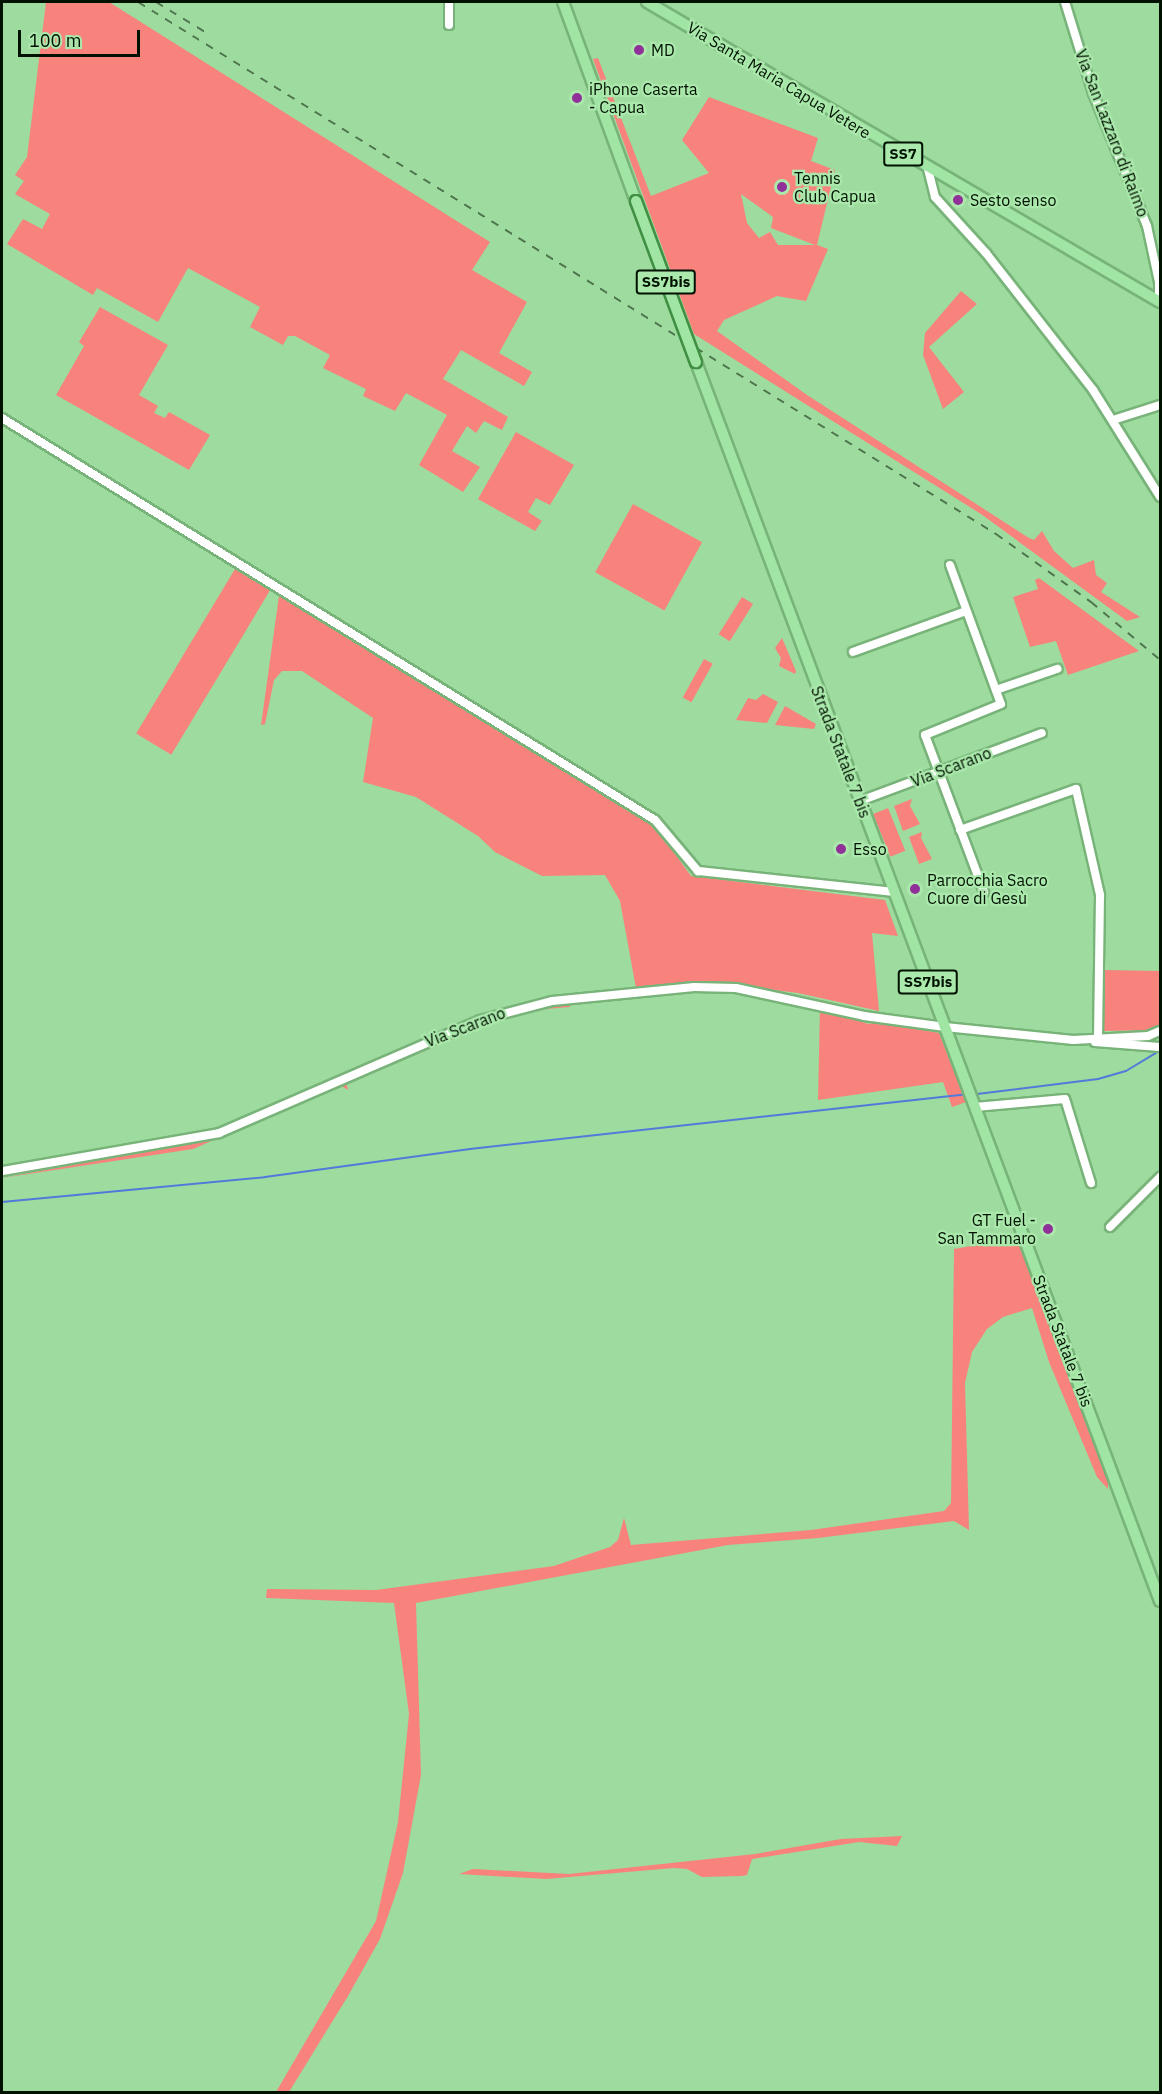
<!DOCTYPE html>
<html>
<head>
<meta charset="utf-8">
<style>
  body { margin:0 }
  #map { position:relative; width:1162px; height:2094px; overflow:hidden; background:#9edb9e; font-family:"IBM Plex Sans",sans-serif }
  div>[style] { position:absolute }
  .green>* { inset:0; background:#f8837c; transform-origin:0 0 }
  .stream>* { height:2px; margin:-1px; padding:0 1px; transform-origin:1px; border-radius:1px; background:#517ada }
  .roads { filter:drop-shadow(2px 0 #78b379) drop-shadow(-2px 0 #78b379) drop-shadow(0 2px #78b379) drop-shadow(0 -2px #78b379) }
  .minor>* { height:8px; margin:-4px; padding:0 4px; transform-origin:4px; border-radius:4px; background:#fff }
  .major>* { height:10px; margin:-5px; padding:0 5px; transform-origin:5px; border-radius:5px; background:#a1e5a5 }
  .rail>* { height:2px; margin-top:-1px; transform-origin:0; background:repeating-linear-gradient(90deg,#4d744d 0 8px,transparent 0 16px) }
  .bridges { filter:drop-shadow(2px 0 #409044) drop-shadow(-2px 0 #409044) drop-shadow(0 2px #409044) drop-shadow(0 -2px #409044) }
  .major-bridge>* { height:10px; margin:-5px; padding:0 5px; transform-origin:5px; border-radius:5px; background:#a1e5a5 }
  .dots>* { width:16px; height:16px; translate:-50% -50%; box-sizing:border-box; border:3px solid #aae8ab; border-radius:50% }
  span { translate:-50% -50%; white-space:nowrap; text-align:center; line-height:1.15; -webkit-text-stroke:4.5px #aae8ab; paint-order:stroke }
  .shield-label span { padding:2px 4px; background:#aae8ab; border:2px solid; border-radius:4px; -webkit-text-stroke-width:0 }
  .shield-label { font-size:15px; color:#010; font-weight:700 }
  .poi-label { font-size:16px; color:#010 }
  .left { translate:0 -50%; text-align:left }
  .right { translate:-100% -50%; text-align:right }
  .street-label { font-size:16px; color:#010 }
  .frame { position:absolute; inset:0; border:3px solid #010; pointer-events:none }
  .scale { position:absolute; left:18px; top:30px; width:122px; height:27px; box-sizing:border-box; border:3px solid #010; border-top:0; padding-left:8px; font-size:18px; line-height:21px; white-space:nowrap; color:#010; -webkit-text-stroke:4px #aae8ab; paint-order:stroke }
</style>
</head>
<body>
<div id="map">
  <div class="green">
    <div style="clip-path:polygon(46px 2px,109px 2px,490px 242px,472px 270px,527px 302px,499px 353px,532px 372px,524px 386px,461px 350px,443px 379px,508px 417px,502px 430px,484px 421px,476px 433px,467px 426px,452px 451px,480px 467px,463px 492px,419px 465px,447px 415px,406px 393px,395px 411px,363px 396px,366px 389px,323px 368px,330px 355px,295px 336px,288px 336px,283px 345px,250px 327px,260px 307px,188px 268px,158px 322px,97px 288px,93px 295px,7px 244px,23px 219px,42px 229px,50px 214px,15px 194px,24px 181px,15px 175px,27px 157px)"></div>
    <div style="clip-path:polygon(evenodd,598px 58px,651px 196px,709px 173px,682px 140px,709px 97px,818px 138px,811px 161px,835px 170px,817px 245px,828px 249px,806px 301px,777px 296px,724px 320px,717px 331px,807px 395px,1029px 538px,1034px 540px,1042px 531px,1054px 551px,1073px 568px,1094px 560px,1096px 575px,1107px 583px,1101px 592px,1140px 617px,1127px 621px,981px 514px,694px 334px,593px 59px,598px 58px,741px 194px,773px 217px,771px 228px,815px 245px,778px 245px,770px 232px,759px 238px,747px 223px,741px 194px)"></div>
    <div style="clip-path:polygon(961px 291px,977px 304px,929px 347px,964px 392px,943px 409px,923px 355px,925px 333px)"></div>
    <div style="clip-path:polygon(100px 307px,168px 345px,139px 395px,158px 406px,154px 413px,165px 418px,169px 412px,210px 435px,189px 470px,56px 395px,84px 346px,79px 342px)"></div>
    <div style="clip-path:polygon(516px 432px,574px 465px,550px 505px,536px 498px,528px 512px,542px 521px,535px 531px,478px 499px)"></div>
    <div style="left:633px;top:504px;width:79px;height:78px;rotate:29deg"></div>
    <div style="left:235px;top:569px;width:41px;height:192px;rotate:31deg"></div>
    <div style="clip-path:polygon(1039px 578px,1139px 651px,1068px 675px,1056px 641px,1030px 647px,1013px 597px,1038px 589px,1035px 580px)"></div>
    <div style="clip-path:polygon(279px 596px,642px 818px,656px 828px,691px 876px,885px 900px,898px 936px,872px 933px,879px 1011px,798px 993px,727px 984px,636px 988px,620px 901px,605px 875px,542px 876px,495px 852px,478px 836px,416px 797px,363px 782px,373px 718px,302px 671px,282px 671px,274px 680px,265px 724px,261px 725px)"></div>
    <div style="left:742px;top:597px;width:13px;height:44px;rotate:32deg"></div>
    <div style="clip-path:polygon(782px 638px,796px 671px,795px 674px,779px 666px,781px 658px,775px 648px)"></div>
    <div style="left:704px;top:659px;width:10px;height:44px;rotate:29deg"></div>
    <div style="clip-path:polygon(763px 694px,778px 702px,767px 723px,736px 720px,748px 698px,756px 700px)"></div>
    <div style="clip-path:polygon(785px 706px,816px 724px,814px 729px,775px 725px)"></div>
    <div style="clip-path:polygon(912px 799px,910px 806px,920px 824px,903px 831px,894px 806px)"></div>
    <div style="left:888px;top:808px;width:46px;height:16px;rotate:68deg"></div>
    <div style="clip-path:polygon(922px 832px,921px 838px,932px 859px,919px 864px,909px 837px)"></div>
    <div style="clip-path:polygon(1104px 970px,1160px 971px,1160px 1025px,1155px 1030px,1104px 1031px)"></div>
    <div style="clip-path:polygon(570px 1003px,570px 1007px,545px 1009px,494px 1022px,355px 1080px,353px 1076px,506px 1014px)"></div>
    <div style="clip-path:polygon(820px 1007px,868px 1024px,878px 1022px,939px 1033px,966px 1102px,952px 1107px,943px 1082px,818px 1100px)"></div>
    <div style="clip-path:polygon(346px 1081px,348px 1090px,340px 1085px,193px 1149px,2px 1178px,203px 1141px)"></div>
    <div style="clip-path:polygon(1017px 1238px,1108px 1476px,1108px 1489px,1097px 1477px,1049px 1362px,1032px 1308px,1003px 1317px,987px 1329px,972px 1352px,965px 1383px,969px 1530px,954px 1521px,818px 1538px,728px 1545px,416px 1603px,421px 1775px,403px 1873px,380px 1939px,348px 1996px,289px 2092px,276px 2092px,376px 1921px,398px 1822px,409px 1714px,394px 1603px,266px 1598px,267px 1589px,376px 1590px,554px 1566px,610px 1547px,618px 1540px,624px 1518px,631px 1545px,811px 1530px,944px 1511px,951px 1503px,954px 1249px)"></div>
    <div style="clip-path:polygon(902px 1836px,897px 1846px,859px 1842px,752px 1859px,747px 1875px,742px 1876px,702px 1877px,687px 1869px,674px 1868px,546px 1879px,459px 1874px,473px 1869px,569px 1874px,755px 1854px,841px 1839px)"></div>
  </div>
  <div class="stream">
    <div style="left:977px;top:1094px;width:122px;rotate:-7.1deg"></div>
    <div style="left:1098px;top:1079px;width:29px;rotate:-16deg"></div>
    <div style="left:1126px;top:1071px;width:35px;rotate:-31deg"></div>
    <div style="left:2px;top:1202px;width:264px;rotate:-5.4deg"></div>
    <div style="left:265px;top:1177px;width:207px;rotate:-7.8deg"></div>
    <div style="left:470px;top:1149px;width:495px;rotate:-6.3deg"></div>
  </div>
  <div class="roads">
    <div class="minor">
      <div style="left:449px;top:2px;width:23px;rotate:90deg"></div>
      <div style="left:1065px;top:2px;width:95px;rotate:72.9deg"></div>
      <div style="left:1093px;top:93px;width:144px;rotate:67.9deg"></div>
      <div style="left:1147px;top:226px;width:57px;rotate:77.9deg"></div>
      <div style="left:1159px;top:282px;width:19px;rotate:90deg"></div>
      <div style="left:928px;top:169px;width:29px;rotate:76deg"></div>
      <div style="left:935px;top:197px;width:76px;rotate:47.7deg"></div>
      <div style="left:986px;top:253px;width:174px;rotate:52deg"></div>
      <div style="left:1093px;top:390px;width:126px;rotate:57.9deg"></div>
      <div style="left:2px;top:418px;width:767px;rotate:31.62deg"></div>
      <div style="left:655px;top:820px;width:67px;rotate:49.9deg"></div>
      <div style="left:698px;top:871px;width:198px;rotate:6.1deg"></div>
      <div style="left:1113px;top:420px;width:49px;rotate:-17.7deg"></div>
      <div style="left:950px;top:565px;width:148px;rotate:69.9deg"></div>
      <div style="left:1001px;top:704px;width:82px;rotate:157.8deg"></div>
      <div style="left:925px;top:735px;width:168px;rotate:69.4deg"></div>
      <div style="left:853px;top:652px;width:120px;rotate:-19.9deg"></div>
      <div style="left:996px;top:690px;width:65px;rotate:-19deg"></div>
      <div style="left:860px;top:801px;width:194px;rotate:-20.5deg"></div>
      <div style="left:960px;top:830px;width:123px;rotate:-19.5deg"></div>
      <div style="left:1076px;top:789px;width:109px;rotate:77.2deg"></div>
      <div style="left:1100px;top:895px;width:142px;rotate:90.8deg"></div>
      <div style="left:1095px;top:1042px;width:65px;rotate:4.4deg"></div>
      <div style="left:975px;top:1107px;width:90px;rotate:-5.1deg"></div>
      <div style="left:1065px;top:1099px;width:88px;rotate:72.8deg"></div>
      <div style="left:2px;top:1171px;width:220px;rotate:-9.9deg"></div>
      <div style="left:219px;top:1133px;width:284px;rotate:-23.4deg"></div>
      <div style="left:480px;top:1020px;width:74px;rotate:-14.8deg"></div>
      <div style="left:552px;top:1001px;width:143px;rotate:-5.6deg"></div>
      <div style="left:694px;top:987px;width:42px;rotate:1.4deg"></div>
      <div style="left:736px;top:988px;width:131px;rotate:12.3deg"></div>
      <div style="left:864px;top:1016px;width:82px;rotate:7.7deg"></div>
      <div style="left:945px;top:1027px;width:129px;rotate:5.8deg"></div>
      <div style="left:1073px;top:1040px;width:75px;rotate:-3.1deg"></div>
      <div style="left:1148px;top:1036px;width:13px;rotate:-23deg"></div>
      <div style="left:1110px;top:1227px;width:71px;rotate:-45deg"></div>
    </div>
    <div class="major">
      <div style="left:563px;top:2px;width:212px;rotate:69.9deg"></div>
      <div style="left:647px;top:2px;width:594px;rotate:30.32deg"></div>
      <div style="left:696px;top:362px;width:1323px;rotate:69.47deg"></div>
    </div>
  </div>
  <div class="rail">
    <div style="left:138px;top:2px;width:1010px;rotate:31.8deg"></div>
    <div style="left:996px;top:534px;width:117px;rotate:35.6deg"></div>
    <div style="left:1091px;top:602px;width:90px;rotate:40deg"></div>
    <div style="left:156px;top:2px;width:63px;rotate:31.4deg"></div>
  </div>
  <div class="bridges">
    <div class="major-bridge">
      <div style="left:636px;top:201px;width:172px;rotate:69.6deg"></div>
    </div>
  </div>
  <div class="dots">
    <div style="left:639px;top:50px;background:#913098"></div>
    <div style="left:577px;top:98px;background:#913098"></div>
    <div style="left:782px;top:187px;background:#913098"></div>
    <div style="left:958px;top:200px;background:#913098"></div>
    <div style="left:841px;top:849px;background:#913098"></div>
    <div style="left:915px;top:889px;background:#913098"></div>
    <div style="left:1048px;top:1229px;background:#913098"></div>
  </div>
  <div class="shield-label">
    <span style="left:903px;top:154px">SS7</span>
    <span style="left:666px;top:282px">SS7bis</span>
    <span style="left:928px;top:982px">SS7bis</span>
  </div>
  <div class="poi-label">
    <span class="left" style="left:651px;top:50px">MD</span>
    <span class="left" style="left:589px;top:98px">iPhone Caserta<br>- Capua</span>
    <span class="left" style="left:794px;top:187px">Tennis<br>Club Capua</span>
    <span class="left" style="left:970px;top:200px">Sesto senso</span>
    <span class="left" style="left:853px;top:849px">Esso</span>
    <span class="left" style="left:927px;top:889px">Parrocchia Sacro<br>Cuore di Gesù</span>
    <span class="right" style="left:1036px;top:1229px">GT Fuel -<br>San Tammaro</span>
  </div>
  <div class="street-label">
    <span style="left:779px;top:80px;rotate:31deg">Via Santa Maria Capua Vetere</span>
    <span style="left:1112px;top:133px;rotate:69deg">Via San Lazzaro di Raimo</span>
    <span style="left:841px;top:752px;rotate:69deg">Strada Statale 7 bis</span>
    <span style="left:951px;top:767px;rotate:-21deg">Via Scarano</span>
    <span style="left:465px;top:1027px;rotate:-21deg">Via Scarano</span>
    <span style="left:1063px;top:1341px;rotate:69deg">Strada Statale 7 bis</span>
  </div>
  <div class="frame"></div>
  <div class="scale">100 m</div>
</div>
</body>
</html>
